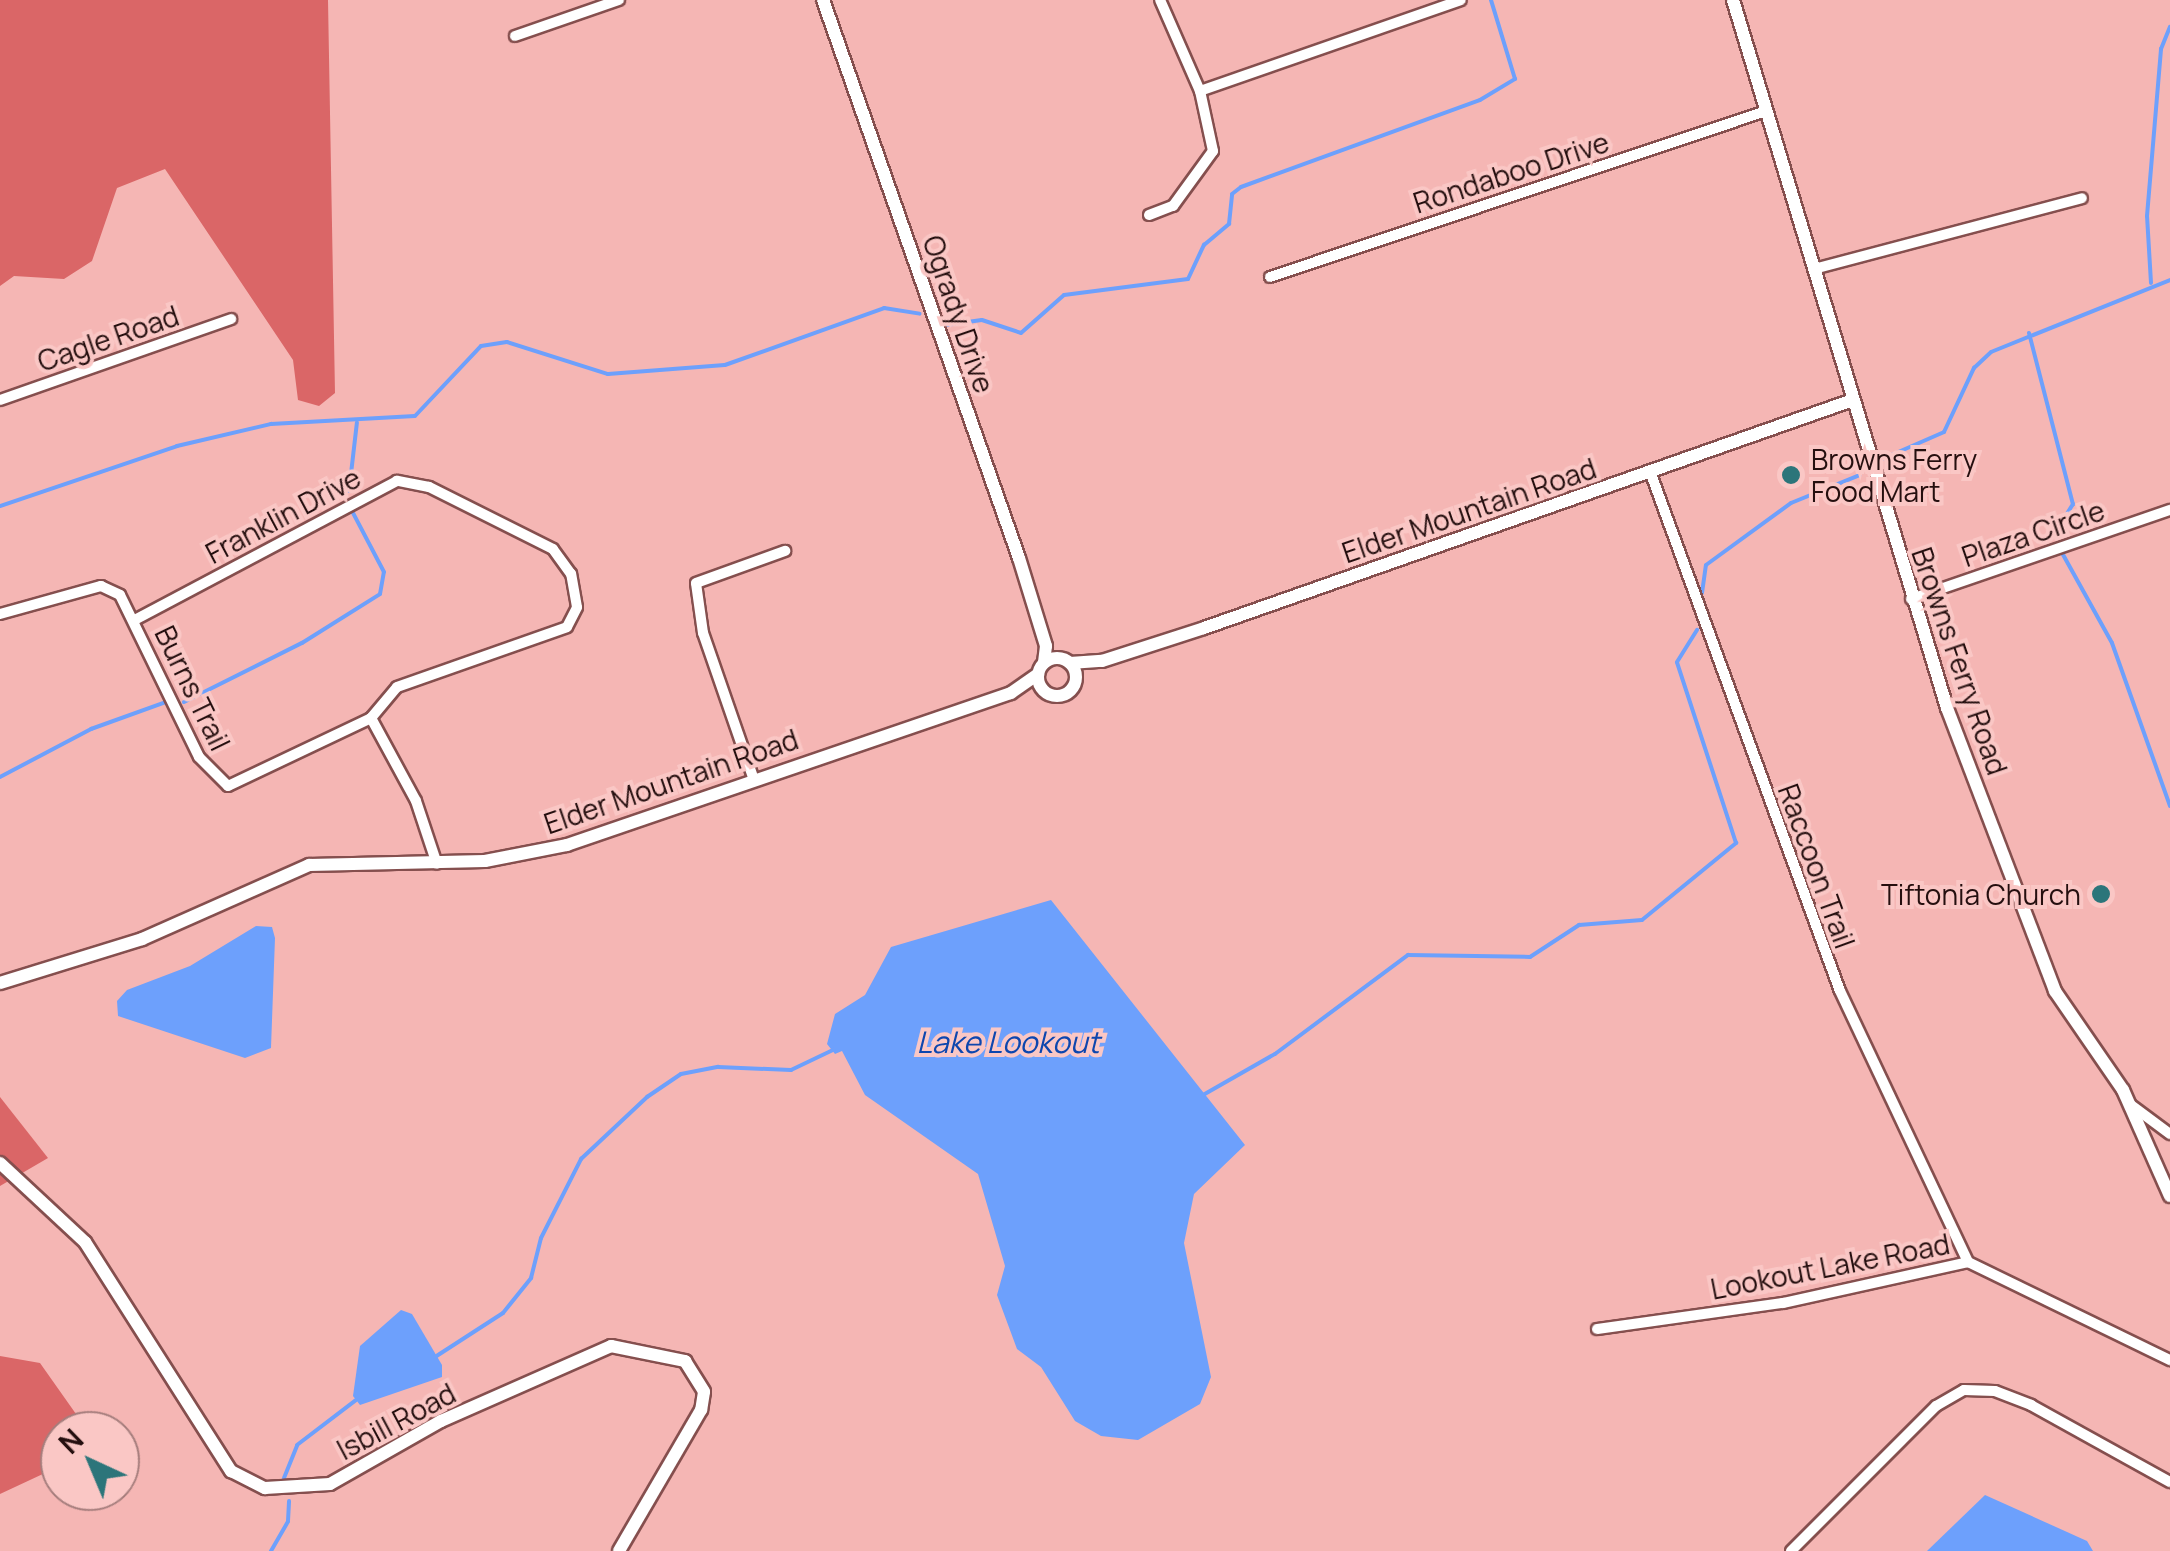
<!DOCTYPE html>
<html>
<head>
<meta charset="utf-8">
<style>
  body { margin:0 }
  #map { position:relative; width:2170px; height:1551px; overflow:hidden; background:#f5b6b4; font-family:Manrope,sans-serif }
  div>[style] { position:absolute }
  .forest>* { inset:0; background:#da6667 }
  .water>* { inset:0; background:#6da0fc }
  .stream>* { height:4px; margin:-2px; padding:0 2px; transform-origin:2px; border-radius:2px; background:#6da0fc }
  .roads { filter:drop-shadow(2px 0 #854f4e) drop-shadow(-2px 0 #854f4e) drop-shadow(0 2px #854f4e) drop-shadow(0 -2px #854f4e) }
  .minor>* { height:10px; margin:-5px; padding:0 5px; transform-origin:5px; border-radius:5px; background:#fff }
  .tertiary>* { height:12px; margin:-6px; padding:0 6px; transform-origin:6px; border-radius:6px; background:#fff }
  .tertiary>.ring { margin:-6px; padding:0; box-sizing:content-box; background:none; border:12px solid #fff; border-radius:50% }
  .dots>* { width:28px; height:28px; translate:-50% -50%; box-sizing:border-box; border:5px solid #fac7c5; border-radius:50% }
  span { translate:-50% -50%; white-space:nowrap; text-align:center; line-height:1.15; -webkit-text-stroke:8px #fac7c5; paint-order:stroke }
  .street-label { font-size:28px; color:#250f0f }
  .poi-label { font-size:28px; color:#250f0f }
  .left { translate:0 -50%; text-align:left }
  .right { translate:-100% -50%; text-align:right }
  .water-label { font-size:30px; color:#0d46ae; font-style:italic }
  .north { position:absolute; left:40px; top:1411px; width:100px; height:100px; box-sizing:border-box; background:#fac7c5; border:2px solid #a57d7c; border-radius:50%; rotate:316deg; font-size:28px; font-weight:700; line-height:40px; text-align:center; color:#250f0f }
  .north::after { content:''; display:block; margin:auto; width:35px; height:45px; background:#2c757a; clip-path:polygon(50% 0,100% 100%,50% 72%,0 100%) }
</style>
</head>
<body>
<div id="map">
  <div class="forest">
    <div style="clip-path:polygon(0 0,328px 0,335px 393px,319px 406px,298px 400px,293px 360px,165px 169px,117px 188px,92px 261px,64px 279px,14px 276px,0 286px)"></div>
    <div style="clip-path:polygon(0 1097px,48px 1158px,0 1186px)"></div>
    <div style="clip-path:polygon(0 1356px,40px 1363px,88px 1431px,60px 1431px,60px 1466px,0 1494px)"></div>
  </div>
  <div class="water">
    <div style="clip-path:polygon(1051px 900px,1245px 1145px,1194px 1194px,1184px 1243px,1211px 1377px,1200px 1404px,1138px 1440px,1101px 1436px,1075px 1421px,1041px 1367px,1017px 1349px,997px 1295px,1005px 1266px,978px 1174px,865px 1095px,842px 1051px,835px 1054px,827px 1044px,835px 1014px,865px 995px,891px 947px)"></div>
    <div style="clip-path:polygon(256px 926px,272px 927px,275px 938px,271px 1048px,245px 1058px,118px 1016px,117px 1001px,127px 990px,190px 966px)"></div>
    <div style="clip-path:polygon(401px 1310px,412px 1314px,442px 1365px,442px 1377px,360px 1405px,353px 1396px,360px 1346px)"></div>
    <div style="clip-path:polygon(1985px 1495px,2087px 1541px,2093px 1551px,1927px 1551px)"></div>
  </div>
  <div class="stream">
    <div style="left:2151px;top:283px;width:67px;rotate:-93.4deg"></div>
    <div style="left:2147px;top:216px;width:168px;rotate:-85.2deg"></div>
    <div style="left:2161px;top:49px;width:24px;rotate:-68deg"></div>
    <div style="left:946px;top:325px;width:36px;rotate:-8deg"></div>
    <div style="left:982px;top:320px;width:41px;rotate:18.4deg"></div>
    <div style="left:1021px;top:333px;width:57px;rotate:-41.5deg"></div>
    <div style="left:1064px;top:295px;width:125px;rotate:-7.4deg"></div>
    <div style="left:1188px;top:279px;width:38px;rotate:-65deg"></div>
    <div style="left:1204px;top:245px;width:33px;rotate:-40deg"></div>
    <div style="left:1229px;top:224px;width:30px;rotate:-84deg"></div>
    <div style="left:1232px;top:194px;width:11px;rotate:-38deg"></div>
    <div style="left:1241px;top:187px;width:254px;rotate:-20deg"></div>
    <div style="left:1480px;top:100px;width:41px;rotate:-31deg"></div>
    <div style="left:1515px;top:79px;width:83px;rotate:-106.9deg"></div>
    <div style="left:2029px;top:333px;width:177px;rotate:75.6deg"></div>
    <div style="left:2073px;top:504px;width:36px;rotate:122deg"></div>
    <div style="left:1880px;top:460px;width:70px;rotate:-23.6deg"></div>
    <div style="left:1944px;top:432px;width:71px;rotate:-64.9deg"></div>
    <div style="left:1974px;top:368px;width:23px;rotate:-43deg"></div>
    <div style="left:1991px;top:352px;width:193px;rotate:-21.9deg"></div>
    <div style="left:349px;top:491px;width:69px;rotate:-83.4deg"></div>
    <div style="left:0;top:506px;width:187px;rotate:-18.7deg"></div>
    <div style="left:177px;top:446px;width:97px;rotate:-13.2deg"></div>
    <div style="left:271px;top:424px;width:144px;rotate:-3.2deg"></div>
    <div style="left:415px;top:416px;width:96px;rotate:-46.7deg"></div>
    <div style="left:481px;top:346px;width:26px;rotate:-9deg"></div>
    <div style="left:507px;top:342px;width:106px;rotate:17.6deg"></div>
    <div style="left:608px;top:374px;width:117px;rotate:-4.4deg"></div>
    <div style="left:725px;top:365px;width:169px;rotate:-19.7deg"></div>
    <div style="left:884px;top:308px;width:36px;rotate:9deg"></div>
    <div style="left:2061px;top:551px;width:105px;rotate:61deg"></div>
    <div style="left:2112px;top:643px;width:173px;rotate:70.4deg"></div>
    <div style="left:1702px;top:593px;width:28px;rotate:-82deg"></div>
    <div style="left:1706px;top:565px;width:105px;rotate:-36.1deg"></div>
    <div style="left:1791px;top:503px;width:74px;rotate:-22.1deg"></div>
    <div style="left:184px;top:702px;width:132px;rotate:-26.6deg"></div>
    <div style="left:302px;top:643px;width:92px;rotate:-32.1deg"></div>
    <div style="left:380px;top:594px;width:22px;rotate:-80deg"></div>
    <div style="left:384px;top:572px;width:67px;rotate:-117.7deg"></div>
    <div style="left:0;top:777px;width:103px;rotate:-27.8deg"></div>
    <div style="left:91px;top:729px;width:80px;rotate:-19.8deg"></div>
    <div style="left:1203px;top:1095px;width:83px;rotate:-29.7deg"></div>
    <div style="left:1275px;top:1054px;width:166px;rotate:-36.7deg"></div>
    <div style="left:1408px;top:955px;width:122px;rotate:0.9deg"></div>
    <div style="left:1530px;top:957px;width:59px;rotate:-33.1deg"></div>
    <div style="left:1579px;top:925px;width:63px;rotate:-4.5deg"></div>
    <div style="left:1642px;top:920px;width:122px;rotate:-39.3deg"></div>
    <div style="left:1736px;top:843px;width:190px;rotate:-108.1deg"></div>
    <div style="left:1677px;top:662px;width:38px;rotate:-58deg"></div>
    <div style="left:435px;top:1357px;width:81px;rotate:-32.9deg"></div>
    <div style="left:503px;top:1313px;width:45px;rotate:-51.3deg"></div>
    <div style="left:531px;top:1278px;width:41px;rotate:-76deg"></div>
    <div style="left:541px;top:1238px;width:89px;rotate:-63.1deg"></div>
    <div style="left:581px;top:1159px;width:91px;rotate:-43.2deg"></div>
    <div style="left:647px;top:1097px;width:41px;rotate:-34.1deg"></div>
    <div style="left:681px;top:1074px;width:38px;rotate:-11deg"></div>
    <div style="left:718px;top:1067px;width:73px;rotate:2.4deg"></div>
    <div style="left:791px;top:1070px;width:47px;rotate:-25.5deg"></div>
    <div style="left:284px;top:1478px;width:35px;rotate:-68deg"></div>
    <div style="left:297px;top:1445px;width:74px;rotate:-37.3deg"></div>
    <div style="left:271px;top:1551px;width:34px;rotate:-60deg"></div>
    <div style="left:288px;top:1521px;width:20px;rotate:-87deg"></div>
  </div>
  <div class="roads">
    <div class="minor">
      <div style="left:515px;top:36px;width:110px;rotate:-19.1deg"></div>
      <div style="left:1200px;top:91px;width:276px;rotate:-19.2deg"></div>
      <div style="left:1149px;top:215px;width:26px;rotate:-21deg"></div>
      <div style="left:1173px;top:206px;width:68px;rotate:-54deg"></div>
      <div style="left:1213px;top:151px;width:61px;rotate:-102.2deg"></div>
      <div style="left:1200px;top:91px;width:99px;rotate:-113.7deg"></div>
      <div style="left:1814px;top:269px;width:277px;rotate:-14.8deg"></div>
      <div style="left:1270px;top:277px;width:523px;rotate:-18.5deg"></div>
      <div style="left:0;top:400px;width:245px;rotate:-19.3deg"></div>
      <div style="left:1651px;top:474px;width:550px;rotate:69.92deg"></div>
      <div style="left:1840px;top:991px;width:300px;rotate:64.7deg"></div>
      <div style="left:1911px;top:599px;width:274px;rotate:-19deg"></div>
      <div style="left:0;top:614px;width:105px;rotate:-15.5deg"></div>
      <div style="left:101px;top:586px;width:21px;rotate:25deg"></div>
      <div style="left:120px;top:595px;width:180px;rotate:64deg"></div>
      <div style="left:199px;top:757px;width:41px;rotate:45deg"></div>
      <div style="left:228px;top:786px;width:158px;rotate:-25.4deg"></div>
      <div style="left:371px;top:718px;width:40px;rotate:-50deg"></div>
      <div style="left:397px;top:687px;width:180px;rotate:-19.4deg"></div>
      <div style="left:567px;top:627px;width:22px;rotate:-63deg"></div>
      <div style="left:577px;top:607px;width:34px;rotate:-100deg"></div>
      <div style="left:571px;top:574px;width:31px;rotate:-126deg"></div>
      <div style="left:553px;top:549px;width:139px;rotate:-153.4deg"></div>
      <div style="left:429px;top:487px;width:33px;rotate:-169deg"></div>
      <div style="left:397px;top:481px;width:297px;rotate:152.1deg"></div>
      <div style="left:371px;top:718px;width:94px;rotate:61.5deg"></div>
      <div style="left:416px;top:801px;width:66px;rotate:71.6deg"></div>
      <div style="left:754px;top:780px;width:156px;rotate:-109.1deg"></div>
      <div style="left:703px;top:633px;width:50px;rotate:-98deg"></div>
      <div style="left:696px;top:583px;width:95px;rotate:-19.8deg"></div>
      <div style="left:2131px;top:1105px;width:49px;rotate:36.6deg"></div>
      <div style="left:1597px;top:1329px;width:188px;rotate:-8deg"></div>
      <div style="left:1783px;top:1303px;width:189px;rotate:-12.5deg"></div>
      <div style="left:1968px;top:1262px;width:225px;rotate:25.9deg"></div>
      <div style="left:1791px;top:1551px;width:205px;rotate:-45deg"></div>
      <div style="left:1936px;top:1406px;width:32px;rotate:-30deg"></div>
      <div style="left:1964px;top:1390px;width:31px;rotate:2deg"></div>
      <div style="left:1995px;top:1391px;width:39px;rotate:21deg"></div>
      <div style="left:2031px;top:1405px;width:159px;rotate:29deg"></div>
    </div>
    <div class="tertiary">
      <div style="left:823px;top:0;width:591px;rotate:70.65deg"></div>
      <div style="left:1019px;top:558px;width:92px;rotate:72.9deg"></div>
      <div style="left:1046px;top:646px;width:17px;rotate:97deg"></div>
      <div style="left:1733px;top:0;width:740px;rotate:73.18deg"></div>
      <div style="left:1947px;top:708px;width:303px;rotate:69.1deg"></div>
      <div style="left:2055px;top:991px;width:120px;rotate:55.5deg"></div>
      <div style="left:2123px;top:1090px;width:116px;rotate:66.1deg"></div>
      <div class="ring" style="left:1038px;top:658px;width:26px;height:26px"></div>
      <div style="left:1070px;top:663px;width:32px;rotate:-4deg"></div>
      <div style="left:1102px;top:661px;width:107px;rotate:-17.9deg"></div>
      <div style="left:1204px;top:628px;width:685px;rotate:-19.36deg"></div>
      <div style="left:0;top:983px;width:149px;rotate:-17.2deg"></div>
      <div style="left:142px;top:939px;width:183px;rotate:-23.9deg"></div>
      <div style="left:309px;top:865px;width:176px;rotate:-1.3deg"></div>
      <div style="left:485px;top:861px;width:84px;rotate:-11deg"></div>
      <div style="left:567px;top:845px;width:469px;rotate:-18.9deg"></div>
      <div style="left:1011px;top:693px;width:33px;rotate:-35deg"></div>
      <div style="left:0;top:1163px;width:116px;rotate:42.9deg"></div>
      <div style="left:85px;top:1242px;width:272px;rotate:57.5deg"></div>
      <div style="left:231px;top:1471px;width:38px;rotate:27deg"></div>
      <div style="left:265px;top:1488px;width:65px;rotate:-3.5deg"></div>
      <div style="left:330px;top:1484px;width:128px;rotate:-29.6deg"></div>
      <div style="left:441px;top:1421px;width:186px;rotate:-23.8deg"></div>
      <div style="left:611px;top:1346px;width:76px;rotate:11.5deg"></div>
      <div style="left:685px;top:1361px;width:36px;rotate:58deg"></div>
      <div style="left:704px;top:1392px;width:18px;rotate:99deg"></div>
      <div style="left:701px;top:1410px;width:163px;rotate:120.2deg"></div>
    </div>
  </div>
  <div class="dots">
    <div style="left:1791px;top:475px;background:#2c757a"></div>
    <div style="left:2101px;top:894px;background:#2c757a"></div>
  </div>
  <div class="street-label">
    <span style="left:1511px;top:172px;rotate:-18deg">Rondaboo Drive</span>
    <span style="left:959px;top:314px;rotate:71deg">Ogrady Drive</span>
    <span style="left:108px;top:338px;rotate:-19deg">Cagle Road</span>
    <span style="left:1469px;top:510px;rotate:-19deg">Elder Mountain Road</span>
    <span style="left:283px;top:515px;rotate:-28deg">Franklin Drive</span>
    <span style="left:2033px;top:533px;rotate:-19deg">Plaza Circle</span>
    <span style="left:1960px;top:661px;rotate:71deg">Browns Ferry Road</span>
    <span style="left:193px;top:688px;rotate:64deg">Burns Trail</span>
    <span style="left:671px;top:781px;rotate:-19deg">Elder Mountain Road</span>
    <span style="left:1817px;top:866px;rotate:70deg">Raccoon Trail</span>
    <span style="left:1830px;top:1266px;rotate:-11deg">Lookout Lake Road</span>
    <span style="left:396px;top:1421px;rotate:-28deg">Isbill Road</span>
  </div>
  <div class="poi-label">
    <span class="left" style="left:1811px;top:475px">Browns Ferry<br>Food Mart</span>
    <span class="right" style="left:2081px;top:894px">Tiftonia Church</span>
  </div>
  <div class="water-label">
    <span style="left:1008px;top:1042px">Lake Lookout</span>
  </div>
  <div class="north">N</div>
</div>
</body>
</html>
